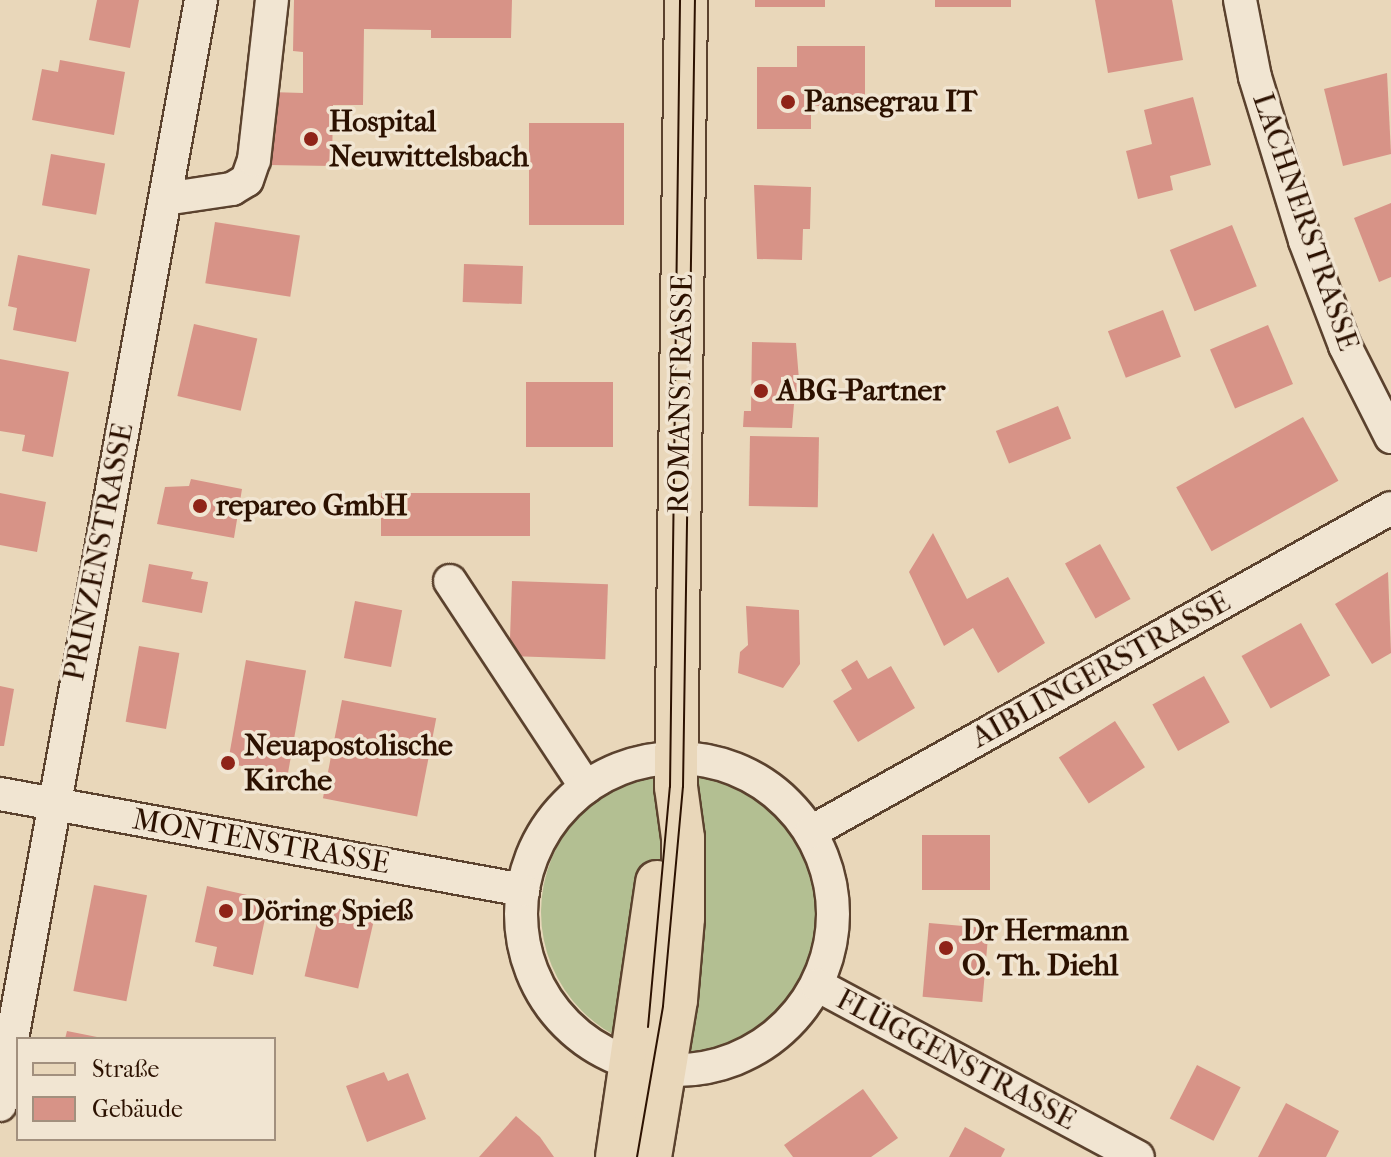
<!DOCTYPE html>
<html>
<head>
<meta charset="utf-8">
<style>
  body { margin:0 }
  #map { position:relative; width:1391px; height:1157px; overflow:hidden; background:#e9d7ba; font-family:"IM FELL French Canon",serif }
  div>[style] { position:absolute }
  .green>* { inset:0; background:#b3bf92 }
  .round { border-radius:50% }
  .building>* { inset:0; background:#d79387; transform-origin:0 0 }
  .roads { filter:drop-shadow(2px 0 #5b422e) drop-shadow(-2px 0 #5b422e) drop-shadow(0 2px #5b422e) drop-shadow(0 -2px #5b422e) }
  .minor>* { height:32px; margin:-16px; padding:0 16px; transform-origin:16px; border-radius:16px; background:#f1e5d2 }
  .minor>.ring { margin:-16px; padding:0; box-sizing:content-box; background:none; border:32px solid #f1e5d2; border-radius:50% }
  .major>* { height:42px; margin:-21px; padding:0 21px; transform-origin:21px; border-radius:21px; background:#e9d7ba }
  .tram>* { height:2px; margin:-1px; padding:0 1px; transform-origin:1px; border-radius:1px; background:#2c1100 }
  .dots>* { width:22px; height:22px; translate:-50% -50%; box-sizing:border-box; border:4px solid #f1e5d2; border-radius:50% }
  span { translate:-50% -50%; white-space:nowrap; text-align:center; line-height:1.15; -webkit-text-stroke:7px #f1e5d2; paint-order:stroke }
  .poi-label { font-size:30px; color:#2c1100; font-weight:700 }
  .left { translate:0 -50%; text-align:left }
  .street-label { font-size:30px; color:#2c1100 }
  .legend { position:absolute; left:16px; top:1037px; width:260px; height:104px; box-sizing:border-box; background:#f1e5d2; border:2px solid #a2907e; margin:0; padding:10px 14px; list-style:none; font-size:24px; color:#2c1100 }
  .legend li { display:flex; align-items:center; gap:16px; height:40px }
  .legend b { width:40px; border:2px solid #a2907e }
</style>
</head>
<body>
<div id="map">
  <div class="green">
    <div class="round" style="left:541px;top:772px;width:280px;height:280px"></div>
  </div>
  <div class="building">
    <div style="clip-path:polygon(97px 0,139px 0,130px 48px,89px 40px)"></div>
    <div style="clip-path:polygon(294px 0,512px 0,511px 38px,431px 38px,431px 30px,364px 29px,363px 105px,333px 105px,332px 166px,269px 165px,270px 92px,303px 93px,303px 52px,293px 51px)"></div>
    <div style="left:755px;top:0;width:70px;height:7px"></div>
    <div style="left:935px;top:0;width:76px;height:7px"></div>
    <div style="clip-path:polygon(1095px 0,1172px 0,1183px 60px,1108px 73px)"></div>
    <div style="clip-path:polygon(797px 46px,865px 46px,865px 106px,811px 106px,811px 129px,757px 129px,757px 67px,797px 67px)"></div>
    <div style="clip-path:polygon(60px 60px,125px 72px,114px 135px,32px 120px,42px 69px,58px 72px)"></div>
    <div style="clip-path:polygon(1387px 73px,1391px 154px,1343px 166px,1324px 89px)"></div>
    <div style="clip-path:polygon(1193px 97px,1211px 165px,1170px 176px,1173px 190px,1138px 199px,1126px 151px,1152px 144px,1144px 110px)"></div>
    <div style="left:529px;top:123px;width:95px;height:102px"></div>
    <div style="left:51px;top:154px;width:55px;height:52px;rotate:10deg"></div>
    <div style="clip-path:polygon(754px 185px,811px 187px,810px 229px,803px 229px,802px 260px,757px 259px)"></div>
    <div style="clip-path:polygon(1391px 203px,1391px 277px,1379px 282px,1354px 218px)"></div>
    <div style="left:215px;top:222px;width:86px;height:62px;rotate:9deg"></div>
    <div style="left:1232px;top:225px;width:66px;height:67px;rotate:68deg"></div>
    <div style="clip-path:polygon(18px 255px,90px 269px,76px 342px,13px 330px,17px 308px,8px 306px)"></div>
    <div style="left:464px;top:264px;width:59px;height:38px;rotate:2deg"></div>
    <div style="left:1163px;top:310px;width:50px;height:59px;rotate:69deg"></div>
    <div style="left:194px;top:324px;width:65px;height:74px;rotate:13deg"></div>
    <div style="left:1268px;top:325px;width:64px;height:63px;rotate:67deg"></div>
    <div style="clip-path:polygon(752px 342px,796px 343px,800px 392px,795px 392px,792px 428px,743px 427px,744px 411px,751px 411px)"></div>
    <div style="clip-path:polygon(0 359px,69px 372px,53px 457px,22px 451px,25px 435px,0 431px)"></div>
    <div style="left:526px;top:382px;width:87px;height:65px"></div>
    <div style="left:1058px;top:406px;width:35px;height:67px;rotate:68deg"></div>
    <div style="left:1303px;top:417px;width:73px;height:145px;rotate:61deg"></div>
    <div style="left:750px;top:436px;width:69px;height:70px;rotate:1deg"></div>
    <div style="clip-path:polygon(191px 479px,242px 489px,234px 538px,157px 524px,165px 487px,189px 486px)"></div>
    <div style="clip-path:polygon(0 493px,46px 502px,37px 552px,0 545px)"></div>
    <div style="left:381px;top:493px;width:149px;height:43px"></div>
    <div style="clip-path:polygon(933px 533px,967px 599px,1008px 577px,1045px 643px,998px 673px,973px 628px,944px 646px,909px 572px)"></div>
    <div style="left:1100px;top:544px;width:63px;height:40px;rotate:61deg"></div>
    <div style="clip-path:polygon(149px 564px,193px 572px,191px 579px,208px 582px,202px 613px,142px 602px)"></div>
    <div style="clip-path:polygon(1388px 572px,1391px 653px,1372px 664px,1335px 604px)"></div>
    <div style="left:512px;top:581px;width:96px;height:75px;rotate:2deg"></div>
    <div style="left:355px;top:601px;width:48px;height:58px;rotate:11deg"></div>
    <div style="clip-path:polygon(746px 606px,799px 610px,800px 664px,783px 688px,738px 673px,740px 652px,748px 645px)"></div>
    <div style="left:1301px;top:623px;width:60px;height:68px;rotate:61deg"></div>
    <div style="left:139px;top:646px;width:41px;height:77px;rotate:10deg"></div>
    <div style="left:246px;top:660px;width:61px;height:105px;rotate:10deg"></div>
    <div style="clip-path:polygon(857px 660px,868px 679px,891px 666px,915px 708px,858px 742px,833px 701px,852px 689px,841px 670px)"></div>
    <div style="left:1204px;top:676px;width:53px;height:59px;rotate:61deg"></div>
    <div style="clip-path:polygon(0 686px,14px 689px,4px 746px,0 746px)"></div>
    <div style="left:342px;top:700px;width:96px;height:100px;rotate:11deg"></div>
    <div style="left:1115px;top:721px;width:55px;height:67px;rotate:57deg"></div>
    <div style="left:922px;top:835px;width:68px;height:55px"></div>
    <div style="left:94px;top:885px;width:54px;height:108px;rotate:11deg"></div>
    <div style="clip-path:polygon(207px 886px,269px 900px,253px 975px,213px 966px,217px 947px,195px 942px)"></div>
    <div style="left:321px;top:905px;width:55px;height:73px;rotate:13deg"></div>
    <div style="left:929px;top:923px;width:60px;height:74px;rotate:5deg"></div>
    <div style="clip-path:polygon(67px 1031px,102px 1038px,102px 1039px,65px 1039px)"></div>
    <div style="left:1197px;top:1065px;width:49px;height:60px;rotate:27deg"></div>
    <div style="clip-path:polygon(384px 1072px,388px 1081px,408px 1073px,426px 1119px,367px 1142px,346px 1086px)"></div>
    <div style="clip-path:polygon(863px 1089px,898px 1138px,871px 1157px,793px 1157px,784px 1145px)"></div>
    <div style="clip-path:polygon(1286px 1103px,1339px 1131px,1326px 1157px,1258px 1157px)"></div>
    <div style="clip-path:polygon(516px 1116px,540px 1137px,554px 1157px,479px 1157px)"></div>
    <div style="clip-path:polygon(965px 1127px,1005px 1149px,1001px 1157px,949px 1157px)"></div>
  </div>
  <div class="roads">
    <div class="minor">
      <div style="left:1240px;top:0;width:78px;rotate:79deg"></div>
      <div style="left:1255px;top:77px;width:171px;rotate:73deg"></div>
      <div style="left:1305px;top:241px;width:112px;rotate:69.1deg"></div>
      <div style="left:1345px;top:346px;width:102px;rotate:63.2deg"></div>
      <div style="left:165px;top:199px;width:68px;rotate:-8.5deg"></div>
      <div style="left:232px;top:189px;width:17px;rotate:-31deg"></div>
      <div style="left:247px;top:180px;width:21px;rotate:-71deg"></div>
      <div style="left:254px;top:160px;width:161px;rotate:-83.6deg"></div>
      <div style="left:450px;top:581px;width:247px;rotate:56.6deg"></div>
      <div class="ring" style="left:521px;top:758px;width:280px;height:280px"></div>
      <div style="left:0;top:794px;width:532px;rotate:10.4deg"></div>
      <div style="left:811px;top:832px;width:664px;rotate:-29.19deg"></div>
      <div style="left:817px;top:985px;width:364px;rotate:28.2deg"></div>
      <div style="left:0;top:1105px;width:1123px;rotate:-79.69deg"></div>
    </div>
    <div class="major">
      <div style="left:617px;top:1157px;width:278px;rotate:-81.7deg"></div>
      <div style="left:650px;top:1157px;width:159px;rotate:-80.6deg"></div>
      <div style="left:676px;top:1000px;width:82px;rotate:-85.1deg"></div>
      <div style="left:683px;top:918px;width:80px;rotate:-90deg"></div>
      <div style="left:683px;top:838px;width:51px;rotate:-97.8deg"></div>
      <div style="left:676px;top:787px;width:787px;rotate:-89.27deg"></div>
    </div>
  </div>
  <div class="tram">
    <div style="left:648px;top:1027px;width:241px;rotate:-84.8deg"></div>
    <div style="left:670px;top:787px;width:787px;rotate:-89.27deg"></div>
    <div style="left:637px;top:1157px;width:153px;rotate:-80.2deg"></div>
    <div style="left:663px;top:1006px;width:220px;rotate:-84.8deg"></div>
    <div style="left:683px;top:787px;width:787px;rotate:-89.13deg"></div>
  </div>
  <div class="dots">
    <div style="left:788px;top:102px;background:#8f2418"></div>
    <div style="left:311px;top:139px;background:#8f2418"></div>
    <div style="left:761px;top:391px;background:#8f2418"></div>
    <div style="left:200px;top:506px;background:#8f2418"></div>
    <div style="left:228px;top:763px;background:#8f2418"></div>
    <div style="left:226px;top:911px;background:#8f2418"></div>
    <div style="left:946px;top:948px;background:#8f2418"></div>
  </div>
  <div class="poi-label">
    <span class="left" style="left:804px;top:102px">Pansegrau IT</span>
    <span class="left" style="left:329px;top:139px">Hospital<br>Neuwittelsbach</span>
    <span class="left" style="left:777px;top:391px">ABG-Partner</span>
    <span class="left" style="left:216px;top:506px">repareo GmbH</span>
    <span class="left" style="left:244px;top:763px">Neuapostolische<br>Kirche</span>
    <span class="left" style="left:242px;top:911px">Döring Spieß</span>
    <span class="left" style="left:962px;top:948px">Dr Hermann<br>O. Th. Diehl</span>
  </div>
  <div class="street-label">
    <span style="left:1305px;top:222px;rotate:71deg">LACHNERSTRASSE</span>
    <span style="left:681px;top:394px;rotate:-89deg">ROMANSTRASSE</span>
    <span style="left:99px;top:552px;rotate:-79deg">PRINZENSTRASSE</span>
    <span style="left:1101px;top:670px;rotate:-29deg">AIBLINGERSTRASSE</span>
    <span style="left:261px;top:842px;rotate:10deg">MONTENSTRASSE</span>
    <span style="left:956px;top:1060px;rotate:28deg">FLÜGGENSTRASSE</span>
  </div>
  <ul class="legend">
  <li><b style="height:10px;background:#e9d7ba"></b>Straße</li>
  <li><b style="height:22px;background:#d79387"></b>Gebäude</li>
  </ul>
</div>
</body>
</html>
